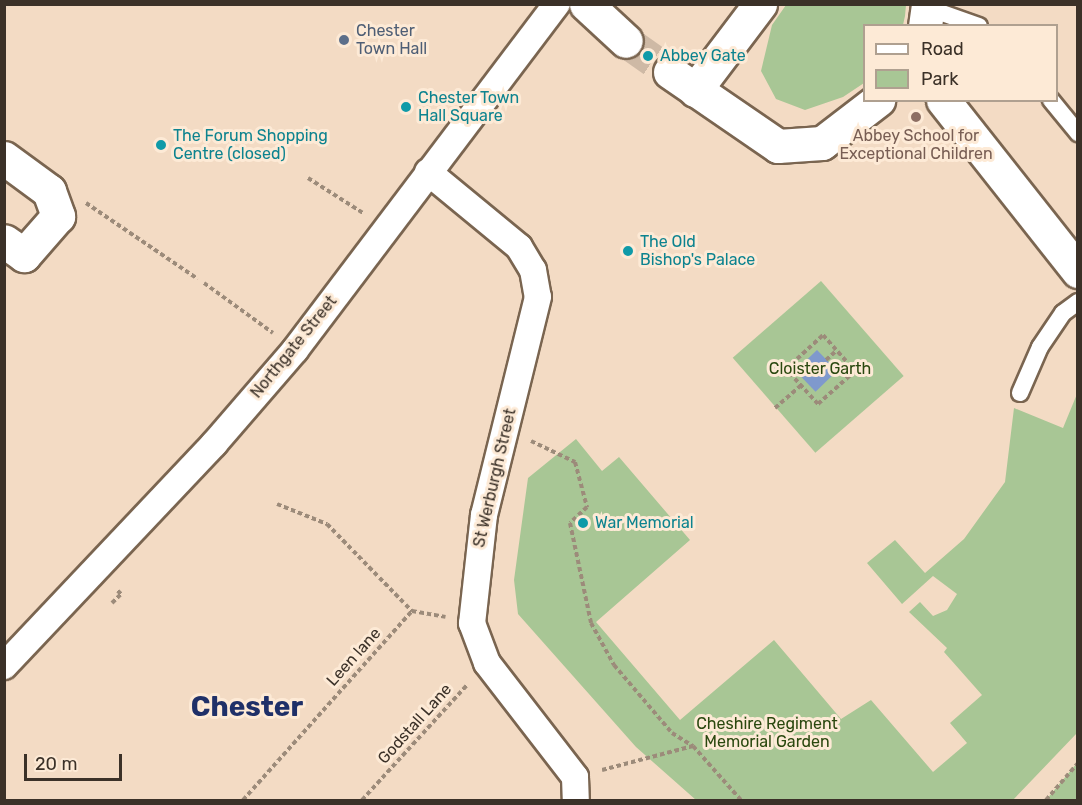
<!DOCTYPE html>
<html>
<head>
<meta charset="utf-8">
<style>
  body { margin:0 }
  #map { position:relative; width:1082px; height:805px; overflow:hidden; background:#f3dbc4; font-family:Rubik,sans-serif }
  div>[style] { position:absolute }
  .green>* { inset:0; background:#a8c695; transform-origin:0 0 }
  .water>* { inset:0; background:#7f99cd; transform-origin:0 0 }
  .minor-tunnel>* { height:33px; margin-top:-16.5px; transform-origin:0; background:repeating-linear-gradient(90deg,#ceb9a5 0 33px,transparent 0 49px) }
  .path>* { height:4px; margin-top:-2px; transform-origin:0; background:repeating-linear-gradient(90deg,#9c8b7a 0 4.5px,transparent 0 7.5px) }
  .roads { filter:drop-shadow(2px 0 #7a6550) drop-shadow(-2px 0 #7a6550) drop-shadow(0 2px #7a6550) drop-shadow(0 -2px #7a6550) }
  .service>* { height:16px; margin:-8px; padding:0 8px; transform-origin:8px; border-radius:8px; background:#fff }
  .pedestrian>* { height:26px; margin:-13px; padding:0 13px; transform-origin:13px; border-radius:13px; background:#fff }
  .minor>* { height:33px; margin:-16.5px; padding:0 16.5px; transform-origin:16.5px; border-radius:16.5px; background:#fff }
  .dots>* { width:16px; height:16px; translate:-50% -50%; box-sizing:border-box; border:3px solid #fdead6; border-radius:50% }
  span { translate:-50% -50%; white-space:nowrap; text-align:center; line-height:1.15; -webkit-text-stroke:6px #fdead6; paint-order:stroke }
  .service-label { font-size:16px; color:#4e5e75 }
  .left { translate:0 -50%; text-align:left }
  .culture-label { font-size:16px; color:#0d838f }
  .education-label { font-size:16px; color:#785e54 }
  .street-label { font-size:16px; color:#3b3128 }
  .park-label { font-size:16px; color:#2a480f }
  .town-label { font-size:28px; color:#1f3068; font-weight:700 }
  .frame { position:absolute; inset:0; border:6px solid #3b3128; pointer-events:none }
  .legend { position:absolute; left:863px; top:24px; width:195px; height:78px; box-sizing:border-box; background:#fdead6; border:2px solid #afa090; margin:0; padding:8px 10px; list-style:none; font-size:18px; color:#3b3128 }
  .legend li { display:flex; align-items:center; gap:12px; height:30px }
  .legend b { width:30px; border:2px solid #afa090 }
  .scale { position:absolute; left:24px; top:754px; width:98px; height:27px; box-sizing:border-box; border:3px solid #3b3128; border-top:0; padding-left:8px; font-size:18px; line-height:21px; white-space:nowrap; color:#3b3128; -webkit-text-stroke:4px #fdead6; paint-order:stroke }
</style>
</head>
<body>
<div id="map">
  <div class="green">
    <div style="clip-path:polygon(786px 5px,906px 5px,905px 16px,903px 25px,864px 26px,864px 83px,843px 97px,805px 110px,776px 99px,761px 71px,772px 25px)"></div>
    <div style="left:821px;top:281px;width:126px;height:117px;rotate:49deg"></div>
    <div style="clip-path:polygon(1077px 394px,1077px 733px,1013px 800px,696px 800px,636px 747px,518px 614px,514px 580px,528px 478px,576px 439px,602px 471px,619px 457px,690px 540px,596px 622px,680px 720px,774px 640px,841px 719px,871px 700px,933px 772px,967px 743px,950px 723px,982px 695px,944px 652px,947px 648px,909px 612px,920px 602px,933px 616px,947px 610px,957px 594px,933px 576px,902px 604px,867px 563px,895px 540px,925px 573px,964px 539px,1005px 482px,1014px 408px,1063px 428px)"></div>
    <div style="clip-path:polygon(1077px 763px,1077px 800px,1046px 800px)"></div>
  </div>
  <div class="water">
    <div style="left:817px;top:350px;width:29px;height:30px;rotate:46deg"></div>
  </div>
  <div class="minor-tunnel">
    <div style="left:626px;top:41px;width:54px;rotate:35.2deg"></div>
  </div>
  <div class="path">
    <div style="left:308px;top:178px;width:65px;rotate:32.5deg"></div>
    <div style="left:86px;top:203px;width:135px;rotate:34.2deg"></div>
    <div style="left:204px;top:283px;width:85px;rotate:35.9deg"></div>
    <div style="left:823px;top:335px;width:48px;rotate:48.4deg"></div>
    <div style="left:855px;top:371px;width:50px;rotate:138.3deg"></div>
    <div style="left:818px;top:404px;width:47px;rotate:-132.4deg"></div>
    <div style="left:786px;top:369px;width:50px;rotate:-42.6deg"></div>
    <div style="left:826px;top:360px;width:15px;rotate:-42deg"></div>
    <div style="left:775px;top:408px;width:35px;rotate:-41deg"></div>
    <div style="left:531px;top:441px;width:49px;rotate:25.5deg"></div>
    <div style="left:575px;top:462px;width:47px;rotate:75.1deg"></div>
    <div style="left:587px;top:507px;width:23px;rotate:137deg"></div>
    <div style="left:570px;top:523px;width:102px;rotate:78.1deg"></div>
    <div style="left:591px;top:623px;width:48px;rotate:61.3deg"></div>
    <div style="left:614px;top:665px;width:89px;rotate:49.5deg"></div>
    <div style="left:672px;top:733px;width:25px;rotate:32deg"></div>
    <div style="left:277px;top:504px;width:54px;rotate:21.8deg"></div>
    <div style="left:327px;top:524px;width:122px;rotate:45.7deg"></div>
    <div style="left:412px;top:611px;width:34px;rotate:10deg"></div>
    <div style="left:112px;top:603px;width:13px;rotate:-45deg"></div>
    <div style="left:121px;top:594px;width:7px;rotate:-135deg"></div>
    <div style="left:602px;top:770px;width:94px;rotate:-14.8deg"></div>
    <div style="left:693px;top:746px;width:72px;rotate:48.4deg"></div>
    <div style="left:243px;top:800px;width:254px;rotate:-48.2deg"></div>
    <div style="left:362px;top:800px;width:157px;rotate:-47.6deg"></div>
    <div style="left:1046px;top:800px;width:49px;rotate:-49.1deg"></div>
  </div>
  <div class="roads">
    <div class="service">
      <div style="left:928px;top:8px;width:54px;rotate:19.4deg"></div>
      <div style="left:1051px;top:100px;width:43px;rotate:50.7deg"></div>
      <div style="left:1020px;top:393px;width:50px;rotate:-66.5deg"></div>
      <div style="left:1040px;top:347px;width:41px;rotate:-55.9deg"></div>
      <div style="left:1063px;top:313px;width:19px;rotate:-36deg"></div>
    </div>
    <div class="pedestrian">
      <div style="left:428px;top:172px;width:118px;rotate:39.5deg"></div>
      <div style="left:519px;top:247px;width:27px;rotate:59deg"></div>
      <div style="left:533px;top:270px;width:27px;rotate:80deg"></div>
      <div style="left:538px;top:297px;width:225px;rotate:103.9deg"></div>
      <div style="left:484px;top:515px;width:109px;rotate:96.3deg"></div>
      <div style="left:472px;top:623px;width:43px;rotate:69.4deg"></div>
      <div style="left:487px;top:663px;width:144px;rotate:52.3deg"></div>
      <div style="left:575px;top:777px;width:23px;rotate:88deg"></div>
      <div style="left:4px;top:666px;width:306px;rotate:-46.6deg"></div>
      <div style="left:214px;top:444px;width:124px;rotate:-49.2deg"></div>
      <div style="left:295px;top:350px;width:434px;rotate:-52.9deg"></div>
    </div>
    <div class="minor">
      <div style="left:586px;top:4px;width:54px;rotate:42.8deg"></div>
      <div style="left:925px;top:26px;width:22px;rotate:-82deg"></div>
      <div style="left:670px;top:72px;width:131px;rotate:34.4deg"></div>
      <div style="left:778px;top:146px;width:44px;rotate:-3.9deg"></div>
      <div style="left:822px;top:143px;width:71px;rotate:-37.5deg"></div>
      <div style="left:695px;top:90px;width:108px;rotate:-52.9deg"></div>
      <div style="left:943px;top:100px;width:218px;rotate:51.7deg"></div>
      <div style="left:4px;top:158px;width:56px;rotate:36.3deg"></div>
      <div style="left:49px;top:191px;width:27px;rotate:70deg"></div>
      <div style="left:58px;top:216px;width:52px;rotate:131.1deg"></div>
      <div style="left:24px;top:255px;width:24px;rotate:-145deg"></div>
    </div>
  </div>
  <div class="dots">
    <div style="left:344px;top:40px;background:#5c6f8a"></div>
    <div style="left:648px;top:56px;background:#0f9aa8"></div>
    <div style="left:406px;top:107px;background:#0f9aa8"></div>
    <div style="left:916px;top:117px;background:#8d6e63"></div>
    <div style="left:161px;top:145px;background:#0f9aa8"></div>
    <div style="left:628px;top:251px;background:#0f9aa8"></div>
    <div style="left:583px;top:523px;background:#0f9aa8"></div>
  </div>
  <div class="service-label">
    <span class="left" style="left:356px;top:40px">Chester<br>Town Hall</span>
  </div>
  <div class="culture-label">
    <span class="left" style="left:660px;top:56px">Abbey Gate</span>
    <span class="left" style="left:418px;top:107px">Chester Town<br>Hall Square</span>
    <span class="left" style="left:173px;top:145px">The Forum Shopping<br>Centre (closed)</span>
    <span class="left" style="left:640px;top:251px">The Old<br>Bishop's Palace</span>
    <span class="left" style="left:595px;top:523px">War Memorial</span>
  </div>
  <div class="education-label">
    <span style="left:916px;top:145px">Abbey School for<br>Exceptional Children</span>
  </div>
  <div class="street-label">
    <span style="left:294px;top:347px;rotate:-51deg">Northgate Street</span>
    <span style="left:495px;top:478px;rotate:-77deg">St Werburgh Street</span>
    <span style="left:354px;top:657px;rotate:-48deg">Leen lane</span>
    <span style="left:415px;top:724px;rotate:-48deg">Godstall Lane</span>
  </div>
  <div class="park-label">
    <span style="left:820px;top:369px">Cloister Garth</span>
    <span style="left:767px;top:733px">Cheshire Regiment<br>Memorial Garden</span>
  </div>
  <div class="town-label">
    <span style="left:247px;top:707px">Chester</span>
  </div>
  <div class="frame"></div>
  <ul class="legend">
  <li><b style="height:8px;background:#fff"></b>Road</li>
  <li><b style="height:16px;background:#a8c695"></b>Park</li>
  </ul>
  <div class="scale">20 m</div>
</div>
</body>
</html>
